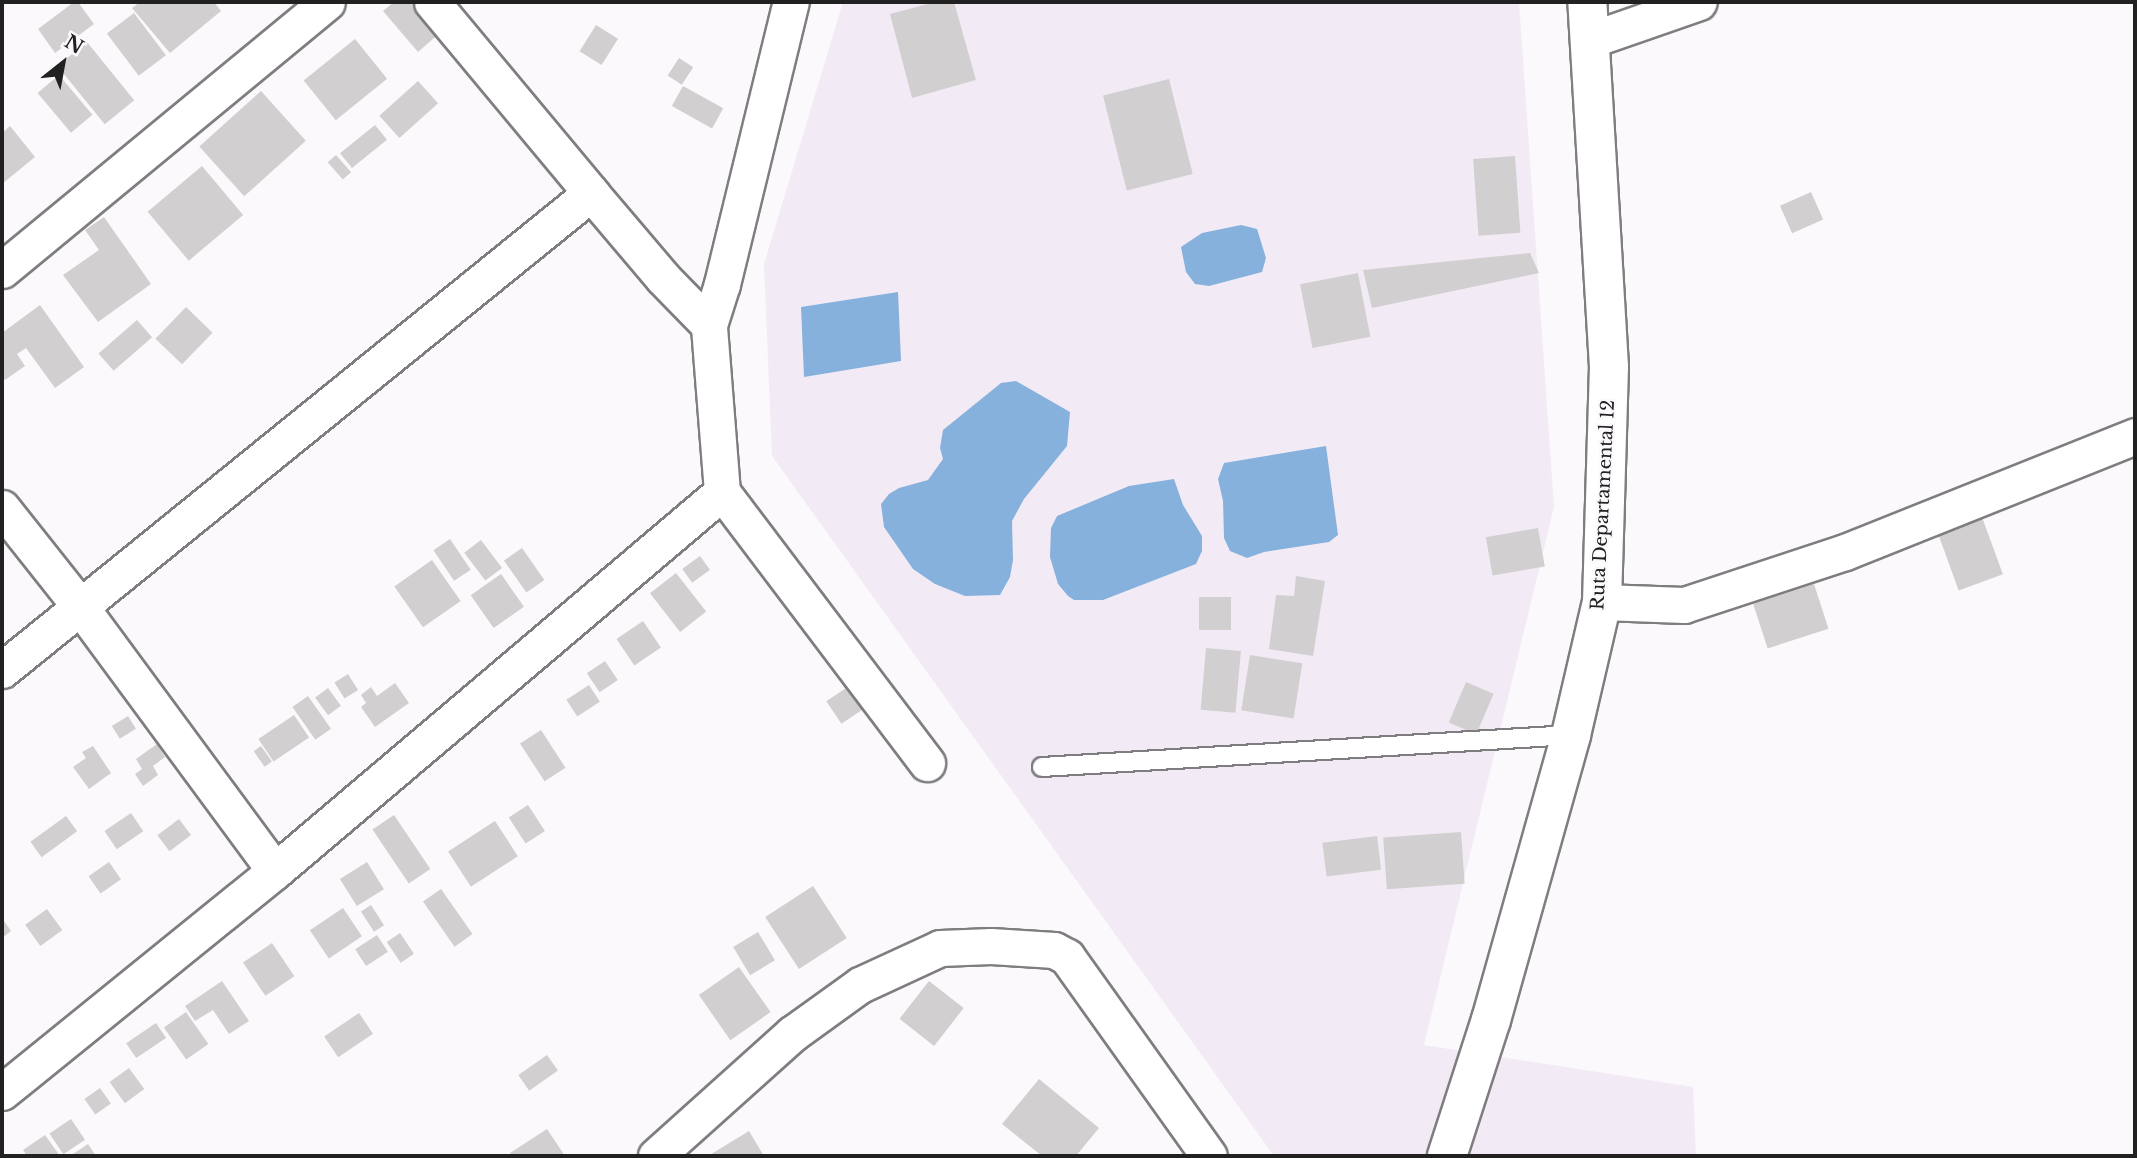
<!DOCTYPE html>
<html>
<head>
<meta charset="utf-8">
<style>
  body { margin:0 }
  #map { position:relative; width:2137px; height:1158px; overflow:hidden; background:#fbf9fc; font-family:"Libre Baskerville",serif }
  div>[style] { position:absolute }
  .built>* { inset:0; background:#f2ebf5 }
  .water>* { inset:0; background:#86b1dc }
  .building>* { inset:0; background:#d2cfd0; transform-origin:0 0 }
  .roads { filter:drop-shadow(2px 0 #7f7d80) drop-shadow(-2px 0 #7f7d80) drop-shadow(0 2px #7f7d80) drop-shadow(0 -2px #7f7d80) }
  .service>* { height:18px; margin:-9px; padding:0 9px; transform-origin:9px; border-radius:9px; background:#fff }
  .minor>* { height:35px; margin:-17.5px; padding:0 17.5px; transform-origin:17.5px; border-radius:17.5px; background:#fff }
  .secondary>* { height:38px; margin:-19px; padding:0 19px; transform-origin:19px; border-radius:19px; background:#fff }
  span { translate:-50% -50%; white-space:nowrap; text-align:center; line-height:1.15; -webkit-text-stroke:5px #fbf9fc; paint-order:stroke }
  .street-label { font-size:18px; color:#222122 }
  .frame { position:absolute; inset:0; border:4px solid #222122; pointer-events:none }
  .north { position:absolute; left:28px; top:28px; width:70px; height:70px; -webkit-text-stroke:5px #fbf9fc; paint-order:stroke; rotate:31deg; font-size:19px; font-weight:700; line-height:28px; text-align:center; color:#222122 }
  .north::after { content:''; display:block; margin:auto; width:24px; height:32px; background:#222122; clip-path:polygon(50% 0,100% 100%,50% 72%,0 100%) }
</style>
</head>
<body>
<div id="map">
  <div class="built">
    <div style="clip-path:polygon(843px 2px,1519px 2px,1554px 507px,1424px 1045px,1693px 1087px,1696px 1156px,1274px 1156px,772px 456px,764px 264px)"></div>
  </div>
  <div class="water">
    <div style="clip-path:polygon(1241px 225px,1257px 229px,1266px 258px,1262px 272px,1209px 286px,1195px 284px,1186px 272px,1181px 247px,1202px 233px)"></div>
    <div style="clip-path:polygon(898px 292px,901px 361px,804px 377px,801px 307px)"></div>
    <div style="clip-path:polygon(1016px 381px,1070px 412px,1067px 446px,1024px 499px,1012px 521px,1013px 560px,1010px 577px,1000px 595px,965px 596px,935px 584px,913px 569px,884px 527px,881px 504px,889px 494px,899px 488px,928px 480px,943px 459px,940px 448px,943px 430px,1001px 383px)"></div>
    <div style="clip-path:polygon(1326px 446px,1338px 535px,1329px 542px,1264px 552px,1247px 558px,1230px 551px,1224px 538px,1223px 501px,1218px 479px,1224px 463px)"></div>
    <div style="clip-path:polygon(1174px 479px,1183px 505px,1202px 536px,1202px 551px,1196px 564px,1103px 600px,1074px 600px,1068px 596px,1058px 584px,1050px 557px,1051px 528px,1057px 516px,1129px 486px)"></div>
  </div>
  <div class="building">
    <div style="clip-path:polygon(74px 2px,78px 2px,94px 24px,55px 53px,38px 29px)"></div>
    <div style="clip-path:polygon(140px 2px,214px 2px,221px 11px,170px 53px,132px 8px)"></div>
    <div style="clip-path:polygon(394px 2px,415px 2px,441px 32px,418px 52px,383px 11px)"></div>
    <div style="clip-path:polygon(935px 2px,954px 2px,976px 80px,912px 98px,890px 14px)"></div>
    <div style="left:134px;top:13px;width:53px;height:34px;rotate:53deg"></div>
    <div style="left:596px;top:25px;width:26px;height:31px;rotate:32deg"></div>
    <div style="left:355px;top:39px;width:51px;height:66px;rotate:51deg"></div>
    <div style="left:87px;top:42px;width:75px;height:38px;rotate:51deg"></div>
    <div style="left:679px;top:58px;width:17px;height:21px;rotate:33deg"></div>
    <div style="left:59px;top:75px;width:52px;height:28px;rotate:50deg"></div>
    <div style="left:1169px;top:79px;width:98px;height:68px;rotate:76deg"></div>
    <div style="left:418px;top:81px;width:30px;height:52px;rotate:48deg"></div>
    <div style="left:683px;top:86px;width:46px;height:23px;rotate:29deg"></div>
    <div style="left:261px;top:91px;width:67px;height:83px;rotate:48deg"></div>
    <div style="left:375px;top:125px;width:19px;height:45px;rotate:51deg"></div>
    <div style="clip-path:polygon(10px 126px,35px 157px,2px 184px,2px 133px)"></div>
    <div style="left:336px;top:155px;width:23px;height:11px;rotate:49deg"></div>
    <div style="left:1515px;top:156px;width:77px;height:42px;rotate:86deg"></div>
    <div style="left:202px;top:166px;width:64px;height:71px;rotate:50deg"></div>
    <div style="left:1811px;top:192px;width:30px;height:34px;rotate:66deg"></div>
    <div style="clip-path:polygon(104px 217px,151px 284px,98px 322px,63px 275px,99px 250px,85px 230px)"></div>
    <div style="clip-path:polygon(1530px 253px,1539px 273px,1372px 308px,1363px 270px)"></div>
    <div style="left:1358px;top:273px;width:65px;height:59px;rotate:79deg"></div>
    <div style="clip-path:polygon(40px 305px,84px 367px,55px 388px,26px 348px,17px 354px,25px 366px,5px 380px,2px 375px,2px 333px)"></div>
    <div style="left:186px;top:307px;width:37px;height:44px;rotate:44deg"></div>
    <div style="left:137px;top:320px;width:23px;height:51px;rotate:49deg"></div>
    <div style="left:1982px;top:517px;width:61px;height:47px;rotate:70deg"></div>
    <div style="left:1538px;top:528px;width:39px;height:53px;rotate:80deg"></div>
    <div style="left:450px;top:539px;width:37px;height:20px;rotate:56deg"></div>
    <div style="left:481px;top:540px;width:35px;height:21px;rotate:53deg"></div>
    <div style="left:522px;top:548px;width:39px;height:22px;rotate:55deg"></div>
    <div style="left:700px;top:556px;width:17px;height:22px;rotate:54deg"></div>
    <div style="left:432px;top:560px;width:50px;height:46px;rotate:55deg"></div>
    <div style="left:676px;top:573px;width:49px;height:33px;rotate:52deg"></div>
    <div style="left:501px;top:574px;width:40px;height:37px;rotate:55deg"></div>
    <div style="clip-path:polygon(1296px 576px,1325px 581px,1313px 656px,1269px 649px,1276px 595px,1294px 596px)"></div>
    <div style="left:1814px;top:584px;width:47px;height:64px;rotate:72deg"></div>
    <div style="left:1199px;top:597px;width:32px;height:33px"></div>
    <div style="left:643px;top:621px;width:32px;height:32px;rotate:56deg"></div>
    <div style="left:1206px;top:648px;width:35px;height:62px;rotate:5deg"></div>
    <div style="left:1250px;top:655px;width:53px;height:56px;rotate:9deg"></div>
    <div style="left:605px;top:661px;width:23px;height:22px;rotate:56deg"></div>
    <div style="left:348px;top:674px;width:19px;height:16px;rotate:58deg"></div>
    <div style="left:1466px;top:682px;width:30px;height:44px;rotate:23deg"></div>
    <div style="clip-path:polygon(395px 683px,409px 703px,375px 727px,361px 707px,366px 703px,361px 695px,371px 687px,377px 696px)"></div>
    <div style="left:852px;top:684px;width:27px;height:31px;rotate:56deg"></div>
    <div style="left:589px;top:685px;width:20px;height:27px;rotate:57deg"></div>
    <div style="left:328px;top:688px;width:22px;height:16px;rotate:54deg"></div>
    <div style="left:308px;top:696px;width:40px;height:19px;rotate:55deg"></div>
    <div style="left:294px;top:715px;width:27px;height:43px;rotate:56deg"></div>
    <div style="left:128px;top:716px;width:15px;height:19px;rotate:58deg"></div>
    <div style="left:541px;top:730px;width:45px;height:25px;rotate:57deg"></div>
    <div style="clip-path:polygon(157px 744px,165px 757px,153px 766px,158px 775px,143px 786px,135px 774px,142px 769px,136px 759px)"></div>
    <div style="clip-path:polygon(93px 746px,111px 773px,89px 789px,73px 767px,86px 758px,82px 752px)"></div>
    <div style="left:261px;top:746px;width:19px;height:9px;rotate:55deg"></div>
    <div style="left:528px;top:805px;width:31px;height:23px;rotate:57deg"></div>
    <div style="left:131px;top:813px;width:22px;height:32px;rotate:56deg"></div>
    <div style="left:394px;top:815px;width:65px;height:26px;rotate:56deg"></div>
    <div style="left:66px;top:816px;width:19px;height:44px;rotate:54deg"></div>
    <div style="left:179px;top:819px;width:20px;height:27px;rotate:53deg"></div>
    <div style="left:495px;top:821px;width:42px;height:56px;rotate:57deg"></div>
    <div style="left:1461px;top:832px;width:52px;height:78px;rotate:86deg"></div>
    <div style="left:1377px;top:836px;width:34px;height:55px;rotate:83deg"></div>
    <div style="left:109px;top:862px;width:21px;height:25px;rotate:55deg"></div>
    <div style="left:367px;top:862px;width:32px;height:32px;rotate:58deg"></div>
    <div style="left:813px;top:886px;width:62px;height:57px;rotate:57deg"></div>
    <div style="left:441px;top:889px;width:55px;height:22px;rotate:55deg"></div>
    <div style="left:371px;top:905px;width:24px;height:12px;rotate:57deg"></div>
    <div style="left:343px;top:908px;width:34px;height:40px;rotate:56deg"></div>
    <div style="left:47px;top:909px;width:26px;height:27px;rotate:54deg"></div>
    <div style="clip-path:polygon(2px 918px,11px 931px,2px 938px)"></div>
    <div style="left:758px;top:932px;width:33px;height:29px;rotate:59deg"></div>
    <div style="left:400px;top:933px;width:25px;height:16px;rotate:56deg"></div>
    <div style="left:377px;top:935px;width:20px;height:26px;rotate:57deg"></div>
    <div style="left:272px;top:943px;width:40px;height:35px;rotate:56deg"></div>
    <div style="left:739px;top:967px;width:55px;height:49px;rotate:55deg"></div>
    <div style="clip-path:polygon(222px 981px,249px 1021px,229px 1034px,213px 1010px,195px 1021px,185px 1006px)"></div>
    <div style="left:929px;top:981px;width:44px;height:48px;rotate:38deg"></div>
    <div style="left:186px;top:1012px;width:39px;height:27px;rotate:55deg"></div>
    <div style="left:359px;top:1013px;width:25px;height:42px;rotate:56deg"></div>
    <div style="left:156px;top:1023px;width:18px;height:36px;rotate:56deg"></div>
    <div style="left:547px;top:1055px;width:19px;height:35px;rotate:55deg"></div>
    <div style="left:129px;top:1068px;width:26px;height:24px;rotate:54deg"></div>
    <div style="clip-path:polygon(1039px 1079px,1099px 1128px,1076px 1156px,1042px 1156px,1002px 1124px)"></div>
    <div style="left:100px;top:1088px;width:19px;height:19px;rotate:55deg"></div>
    <div style="left:71px;top:1119px;width:25px;height:26px;rotate:56deg"></div>
    <div style="clip-path:polygon(547px 1129px,565px 1156px,512px 1156px,510px 1153px)"></div>
    <div style="clip-path:polygon(749px 1131px,764px 1156px,708px 1156px)"></div>
    <div style="clip-path:polygon(45px 1135px,60px 1156px,27px 1156px,23px 1150px)"></div>
    <div style="clip-path:polygon(88px 1144px,96px 1156px,70px 1156px)"></div>
  </div>
  <div class="roads">
    <div class="service">
      <div style="left:1042px;top:767px;width:530px;rotate:-3.46deg"></div>
    </div>
    <div class="minor">
      <div style="left:432px;top:2px;width:249px;rotate:50.2deg"></div>
      <div style="left:591px;top:193px;width:111px;rotate:49.7deg"></div>
      <div style="left:663px;top:278px;width:66px;rotate:45.6deg"></div>
      <div style="left:1590px;top:40px;width:115px;rotate:-19.2deg"></div>
      <div style="left:2px;top:270px;width:421px;rotate:-39.5deg"></div>
      <div style="left:722px;top:492px;width:340px;rotate:52.9deg"></div>
      <div style="left:2px;top:508px;width:124px;rotate:51.6deg"></div>
      <div style="left:79px;top:605px;width:330px;rotate:53.6deg"></div>
      <div style="left:1602px;top:602px;width:82px;rotate:2.1deg"></div>
      <div style="left:1684px;top:605px;width:169px;rotate:-18.2deg"></div>
      <div style="left:1845px;top:552px;width:312px;rotate:-21.8deg"></div>
      <div style="left:2px;top:670px;width:758px;rotate:-39deg"></div>
      <div style="left:2px;top:1092px;width:351px;rotate:-39deg"></div>
      <div style="left:275px;top:871px;width:586px;rotate:-40.29deg"></div>
      <div style="left:722px;top:492px;width:168px;rotate:-94.5deg"></div>
      <div style="left:709px;top:325px;width:43px;rotate:-72.4deg"></div>
      <div style="left:722px;top:284px;width:290px;rotate:-76.3deg"></div>
      <div style="left:656px;top:1156px;width:183px;rotate:-41.9deg"></div>
      <div style="left:792px;top:1034px;width:84px;rotate:-35.8deg"></div>
      <div style="left:860px;top:985px;width:88px;rotate:-24.8deg"></div>
      <div style="left:940px;top:948px;width:51px;rotate:-2.2deg"></div>
      <div style="left:991px;top:946px;width:63px;rotate:3.6deg"></div>
      <div style="left:1054px;top:950px;width:15px;rotate:28deg"></div>
      <div style="left:1067px;top:957px;width:244px;rotate:54.5deg"></div>
    </div>
    <div class="secondary">
      <div style="left:1447px;top:1156px;width:143px;rotate:-72.1deg"></div>
      <div style="left:1491px;top:1020px;width:296px;rotate:-74.3deg"></div>
      <div style="left:1571px;top:735px;width:137px;rotate:-76.9deg"></div>
      <div style="left:1602px;top:602px;width:235px;rotate:-88.3deg"></div>
      <div style="left:1609px;top:367px;width:366px;rotate:-93.4deg"></div>
    </div>
  </div>
  <div class="street-label">
    <span style="left:1603px;top:505px;rotate:-87deg">Ruta Departamental 12</span>
  </div>
  <div class="frame"></div>
  <div class="north">N</div>
</div>
</body>
</html>
